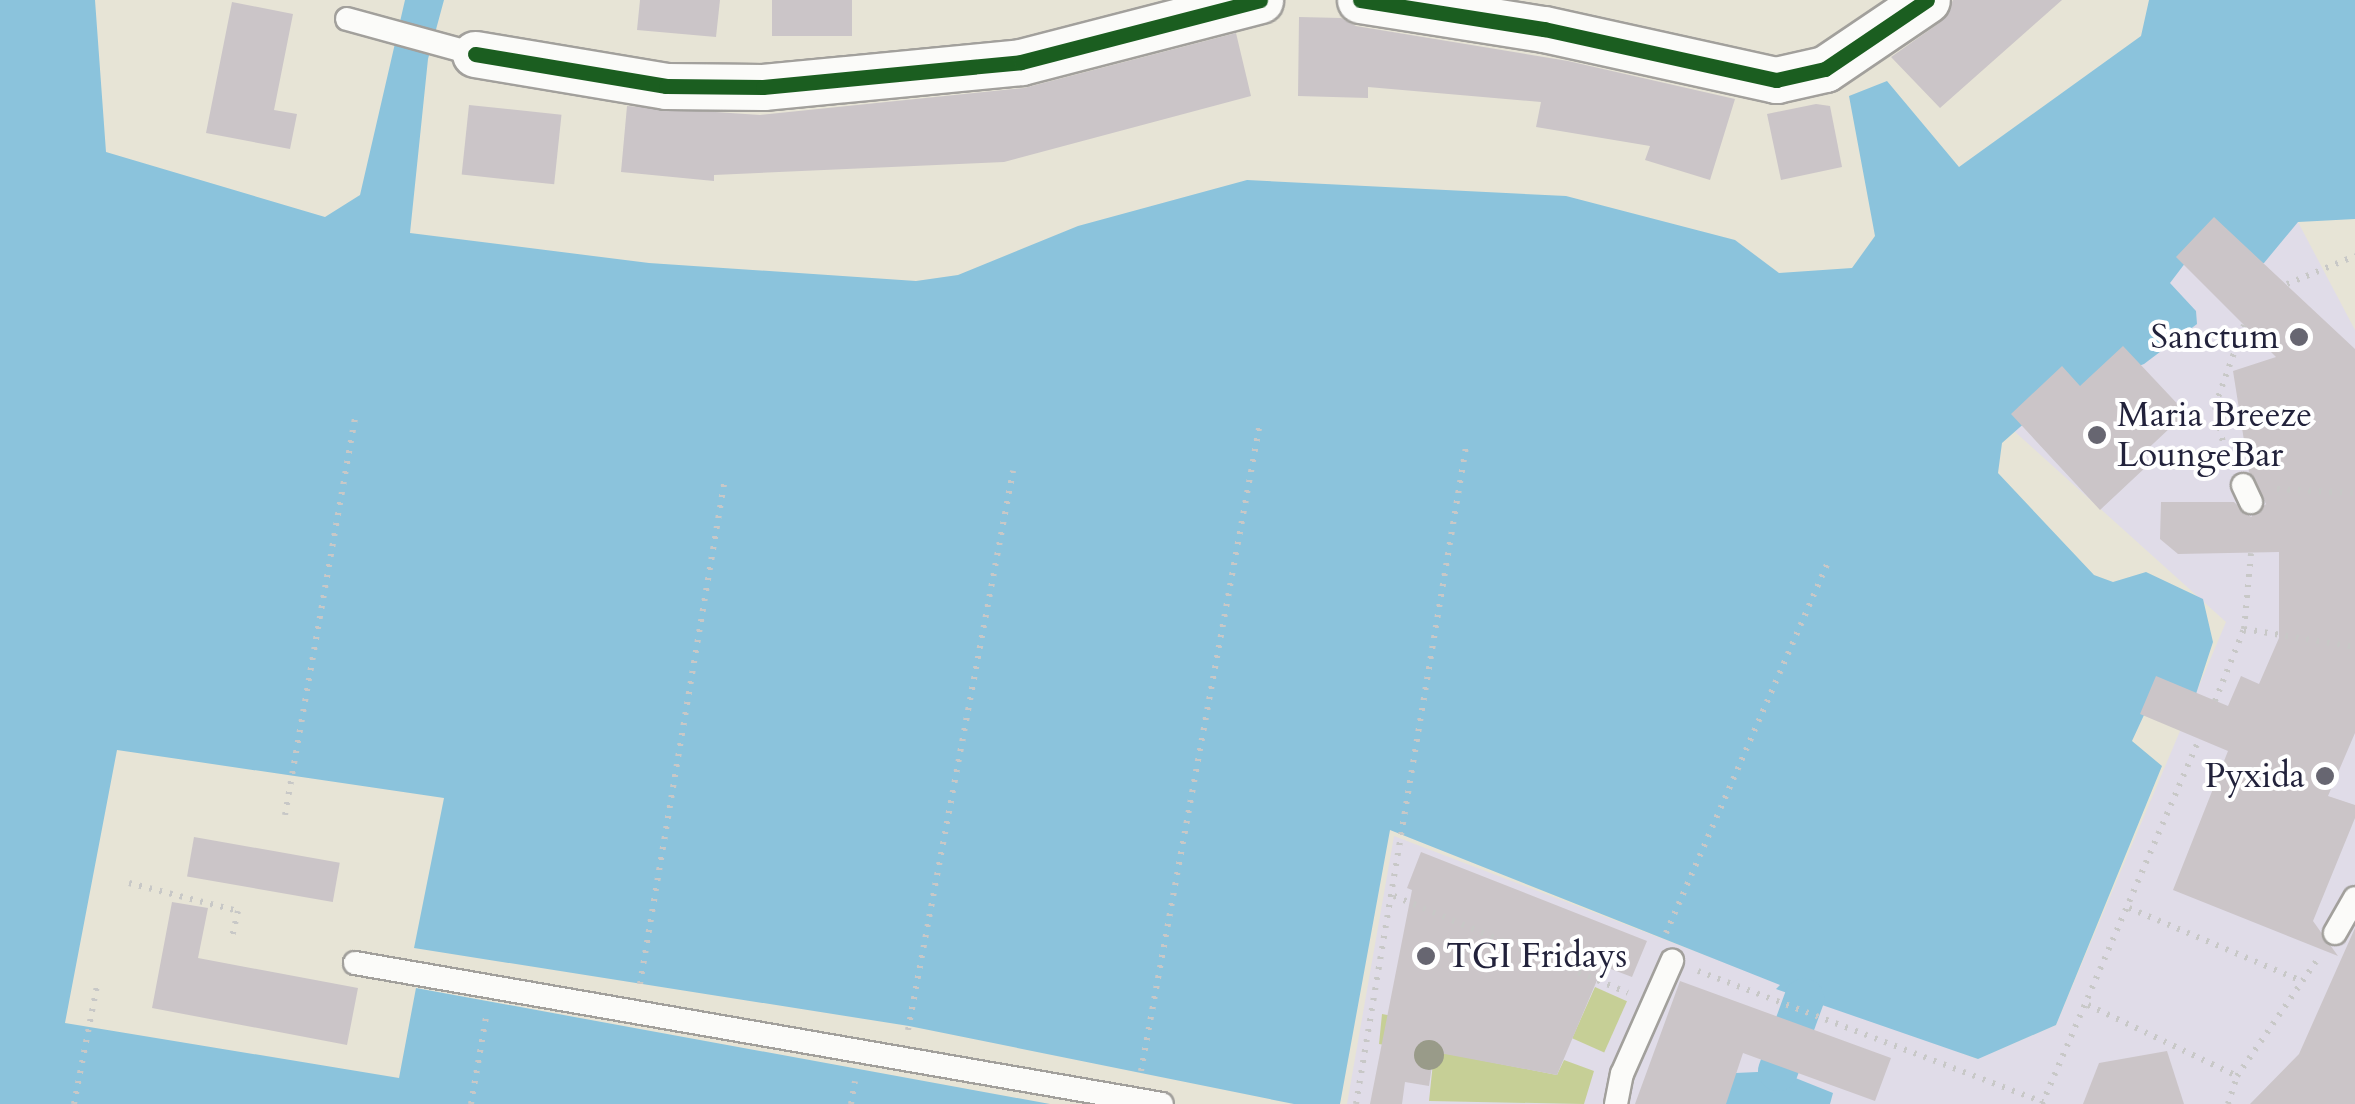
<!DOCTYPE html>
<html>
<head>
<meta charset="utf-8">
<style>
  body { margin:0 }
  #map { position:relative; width:2355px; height:1104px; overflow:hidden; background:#e7e4d6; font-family:Cardo,serif }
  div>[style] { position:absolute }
  .built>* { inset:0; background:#e0dce8 }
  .green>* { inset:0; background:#c6cf96; transform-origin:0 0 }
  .water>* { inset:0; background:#8bc3dc }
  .canal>* { height:40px; margin:-20px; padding:0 20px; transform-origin:20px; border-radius:20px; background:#8bc3dc }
  .building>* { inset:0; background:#cbc5c8; transform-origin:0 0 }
  .path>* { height:6px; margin-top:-3px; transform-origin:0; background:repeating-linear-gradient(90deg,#c8c8c7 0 2.5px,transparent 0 10.5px) }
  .roads { filter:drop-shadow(2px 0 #a2a09c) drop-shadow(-2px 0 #a2a09c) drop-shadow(0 2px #a2a09c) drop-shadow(0 -2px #a2a09c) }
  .service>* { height:22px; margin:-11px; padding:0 11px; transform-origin:11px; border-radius:11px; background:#fbfbf9 }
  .minor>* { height:45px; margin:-22.5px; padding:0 22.5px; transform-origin:22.5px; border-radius:22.5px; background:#fbfbf9 }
  .cycleway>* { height:15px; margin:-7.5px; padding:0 7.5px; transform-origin:7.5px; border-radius:7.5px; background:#1b5e20 }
  .trees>* { width:30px; height:30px; margin:-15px; border-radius:50%; background:#999b89 }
  .dots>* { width:28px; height:28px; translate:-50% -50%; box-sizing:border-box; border:5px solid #fff; border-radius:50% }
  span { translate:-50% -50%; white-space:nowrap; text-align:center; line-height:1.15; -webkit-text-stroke:8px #fff; paint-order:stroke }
  .poi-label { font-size:35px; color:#22223b }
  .right { translate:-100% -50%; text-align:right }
  .left { translate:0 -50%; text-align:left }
</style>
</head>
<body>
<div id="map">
  <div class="built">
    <div style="clip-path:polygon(2298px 222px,2355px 330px,2355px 1104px,1347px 1104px,1394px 836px,1977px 1059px,2056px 1025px,2226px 622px,1994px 413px,2205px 237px)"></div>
  </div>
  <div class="green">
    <div style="left:1595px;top:987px;width:35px;height:56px;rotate:24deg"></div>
    <div style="clip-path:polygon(1382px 1014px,1452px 1027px,1475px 1059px,1557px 1075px,1564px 1060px,1594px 1071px,1584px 1104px,1429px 1101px,1434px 1053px,1379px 1044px)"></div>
  </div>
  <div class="water">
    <div style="clip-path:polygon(0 0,95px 0,106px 152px,325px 217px,360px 195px,405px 0,444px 0,428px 59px,410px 233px,649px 263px,916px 281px,958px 275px,1078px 226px,1247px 180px,1566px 196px,1735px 240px,1779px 273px,1852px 268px,1875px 236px,1849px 96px,1887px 81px,1959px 167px,2141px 36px,2149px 0,2355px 0,2355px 219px,2298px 222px,2264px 263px,2248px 262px,2205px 237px,2170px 283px,2196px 311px,2197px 324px,2144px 364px,2053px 398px,2002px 443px,1998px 473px,2094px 575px,2113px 582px,2146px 572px,2203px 599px,2213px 642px,2195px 697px,2150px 702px,2132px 741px,2162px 766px,2056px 1025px,1978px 1059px,1776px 989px,1780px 985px,1390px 830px,1340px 1104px,1294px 1104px,909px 1026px,414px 948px,444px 798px,117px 750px,65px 1023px,399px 1078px,416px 988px,1050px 1104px,0 1104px)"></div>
    <div style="clip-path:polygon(1778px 1071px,1833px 1093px,1830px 1104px,1702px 1104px,1736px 1073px)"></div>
  </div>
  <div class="canal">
    <div style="left:1778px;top:1071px;width:77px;rotate:-70.1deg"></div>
  </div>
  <div class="building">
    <div style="clip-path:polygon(640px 0,720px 0,716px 37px,637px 30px)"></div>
    <div style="left:772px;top:0;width:80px;height:36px"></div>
    <div style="clip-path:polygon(1953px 0,2062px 0,1940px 108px,1891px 57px,1942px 21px)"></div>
    <div style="clip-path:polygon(232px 2px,293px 14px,274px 110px,297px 114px,290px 149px,206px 133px)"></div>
    <div style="clip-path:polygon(1299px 17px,1341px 18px,1356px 26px,1568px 61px,1735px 99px,1710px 180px,1645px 160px,1650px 146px,1536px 127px,1541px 102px,1368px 87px,1368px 98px,1298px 96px)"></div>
    <div style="clip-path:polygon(1236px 33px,1251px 96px,1004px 162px,714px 175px,714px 181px,621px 172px,627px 106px,760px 115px,1024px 88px)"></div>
    <div style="clip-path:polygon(1816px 104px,1830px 106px,1842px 167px,1781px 180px,1767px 114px)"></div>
    <div style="left:469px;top:105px;width:93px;height:70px;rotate:6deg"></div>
    <div style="clip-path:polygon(2214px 217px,2355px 349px,2355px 733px,2328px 796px,2355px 805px,2355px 818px,2313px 921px,2338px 956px,2173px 890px,2228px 751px,2140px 714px,2156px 676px,2228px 706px,2241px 676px,2259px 684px,2279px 638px,2279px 552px,2178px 554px,2160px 539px,2161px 502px,2234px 502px,2251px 517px,2266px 504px,2249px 472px,2233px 371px,2276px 357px,2176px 257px)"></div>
    <div style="clip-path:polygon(2123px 346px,2186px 413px,2139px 457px,2147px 466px,2100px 510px,2011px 414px,2062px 366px,2080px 386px)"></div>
    <div style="left:194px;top:837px;width:148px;height:40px;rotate:10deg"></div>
    <div style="clip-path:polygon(1421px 852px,1647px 941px,1632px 977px,1603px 966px,1557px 1075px,1434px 1052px,1429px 1086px,1405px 1082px,1402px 1104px,1370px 1104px,1412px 890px,1407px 888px)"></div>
    <div style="clip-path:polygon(172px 902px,208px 908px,198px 958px,358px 988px,347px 1045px,152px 1008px)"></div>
    <div style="clip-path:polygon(2355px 928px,2355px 1104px,2250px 1104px,2299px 1054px)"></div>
    <div style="clip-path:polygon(1680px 981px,1891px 1058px,1875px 1101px,1743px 1053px,1726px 1104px,1635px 1104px)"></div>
    <div style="clip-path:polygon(2167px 1051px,2184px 1104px,2083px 1104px,2099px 1063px)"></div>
  </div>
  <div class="path">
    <div style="left:2287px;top:284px;width:74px;rotate:-22.4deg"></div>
    <div style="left:2227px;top:461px;width:56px;rotate:-102.3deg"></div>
    <div style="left:2215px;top:406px;width:86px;rotate:-70.3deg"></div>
    <div style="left:2277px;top:489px;width:78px;rotate:2.9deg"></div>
    <div style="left:2244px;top:629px;width:112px;rotate:9.2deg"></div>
    <div style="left:2215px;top:701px;width:78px;rotate:-68.1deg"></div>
    <div style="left:2244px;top:629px;width:76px;rotate:-84.7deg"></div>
    <div style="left:285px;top:815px;width:402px;rotate:-80deg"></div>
    <div style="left:129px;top:883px;width:113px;rotate:14.4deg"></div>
    <div style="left:238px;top:911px;width:28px;rotate:103deg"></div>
    <div style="left:1394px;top:896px;width:253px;rotate:22.5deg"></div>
    <div style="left:2129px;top:908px;width:188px;rotate:22.9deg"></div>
    <div style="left:1666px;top:933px;width:404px;rotate:-66.4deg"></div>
    <div style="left:1698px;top:971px;width:369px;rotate:20.8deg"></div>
    <div style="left:640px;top:984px;width:513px;rotate:-80.46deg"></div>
    <div style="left:2088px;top:1005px;width:165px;rotate:25.5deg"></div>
    <div style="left:908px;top:1030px;width:569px;rotate:-79.36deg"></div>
    <div style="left:1141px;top:1071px;width:654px;rotate:-79.6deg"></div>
    <div style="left:74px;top:1104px;width:125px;rotate:-79deg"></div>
    <div style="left:471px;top:1104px;width:88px;rotate:-80.2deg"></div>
    <div style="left:851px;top:1104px;width:23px;rotate:-80deg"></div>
    <div style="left:1356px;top:1104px;width:666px;rotate:-80.5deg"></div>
    <div style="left:2042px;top:1104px;width:397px;rotate:-66.7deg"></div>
    <div style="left:2228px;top:1104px;width:29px;rotate:-72deg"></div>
    <div style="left:2237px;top:1076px;width:145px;rotate:-55.4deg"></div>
  </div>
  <div class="roads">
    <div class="service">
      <div style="left:347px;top:19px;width:133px;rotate:15.3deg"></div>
      <div style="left:2243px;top:485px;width:19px;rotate:65deg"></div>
      <div style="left:2335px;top:933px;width:40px;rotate:-60.3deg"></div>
      <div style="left:355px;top:963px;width:819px;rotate:9.91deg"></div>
      <div style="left:1616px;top:1104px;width:31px;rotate:-79deg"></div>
      <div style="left:1622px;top:1074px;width:124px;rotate:-66.1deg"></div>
    </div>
    <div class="minor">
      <div style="left:1360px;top:0;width:186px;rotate:9deg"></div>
      <div style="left:1544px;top:29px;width:238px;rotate:12.4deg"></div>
      <div style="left:1776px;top:80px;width:50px;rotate:-12.7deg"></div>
      <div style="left:1825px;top:69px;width:123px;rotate:-34.1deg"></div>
      <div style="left:475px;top:54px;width:194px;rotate:9.5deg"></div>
      <div style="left:666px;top:86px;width:97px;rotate:0.6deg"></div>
      <div style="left:763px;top:87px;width:259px;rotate:-5.5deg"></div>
      <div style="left:1021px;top:62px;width:247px;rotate:-14.5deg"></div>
    </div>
  </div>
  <div class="cycleway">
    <div style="left:1360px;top:0;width:186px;rotate:9deg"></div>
    <div style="left:1544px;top:29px;width:238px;rotate:12.4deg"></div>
    <div style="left:1776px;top:80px;width:50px;rotate:-12.7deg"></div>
    <div style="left:1825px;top:69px;width:123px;rotate:-34.1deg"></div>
    <div style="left:475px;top:54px;width:194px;rotate:9.5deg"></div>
    <div style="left:666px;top:86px;width:97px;rotate:0.6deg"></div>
    <div style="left:763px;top:87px;width:259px;rotate:-5.5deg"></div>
    <div style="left:1021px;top:62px;width:247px;rotate:-14.5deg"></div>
  </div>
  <div class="trees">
    <div style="left:1429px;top:1055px"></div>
  </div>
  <div class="dots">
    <div style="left:2299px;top:337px;background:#676671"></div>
    <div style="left:2097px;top:435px;background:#676671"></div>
    <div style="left:2325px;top:776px;background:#676671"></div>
    <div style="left:1426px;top:956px;background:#676671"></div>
  </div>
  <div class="poi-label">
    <span class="right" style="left:2279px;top:337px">Sanctum</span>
    <span class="left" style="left:2117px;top:435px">Maria Breeze<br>LoungeBar</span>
    <span class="right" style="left:2305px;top:776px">Pyxida</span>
    <span class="left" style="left:1446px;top:956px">TGI Fridays</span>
  </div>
</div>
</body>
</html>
